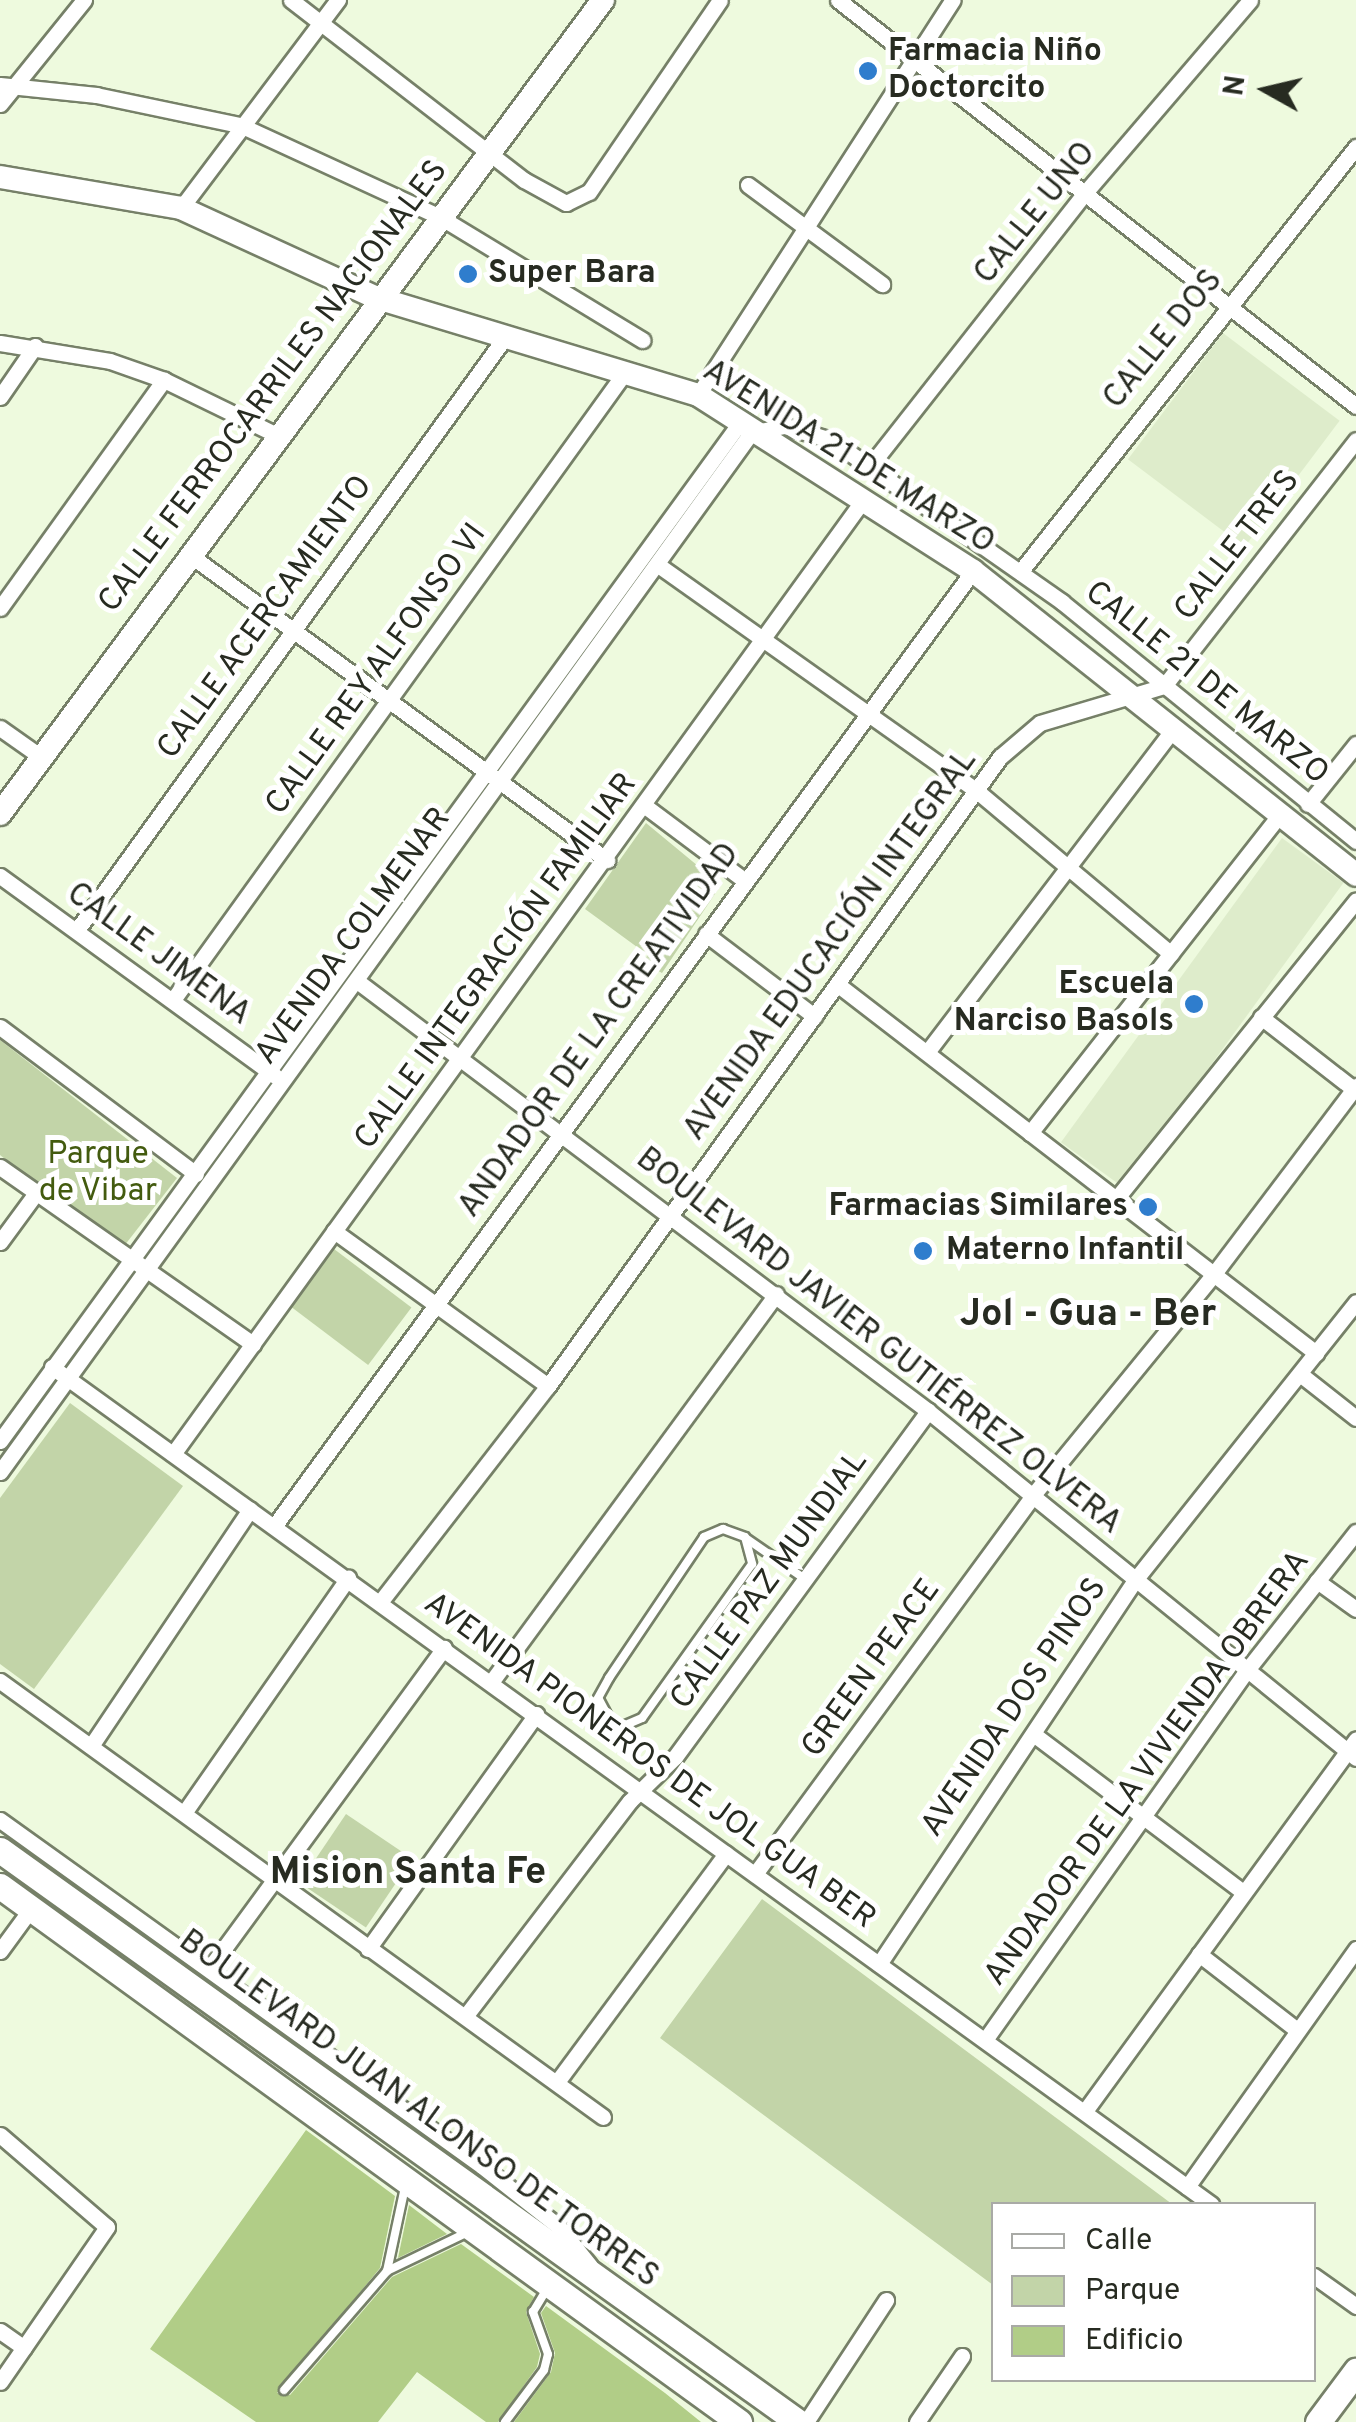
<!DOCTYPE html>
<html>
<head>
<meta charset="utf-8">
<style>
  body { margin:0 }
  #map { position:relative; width:1356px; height:2422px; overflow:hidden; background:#eefade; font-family:Overpass,sans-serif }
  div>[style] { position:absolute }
  .built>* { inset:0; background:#deeccb; transform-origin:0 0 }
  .green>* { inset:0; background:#c2d4a8; transform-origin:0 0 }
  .building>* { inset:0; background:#b1cd87 }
  .roads { filter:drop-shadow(2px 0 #768068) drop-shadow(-2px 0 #768068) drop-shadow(0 2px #768068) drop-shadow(0 -2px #768068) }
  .lane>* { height:8px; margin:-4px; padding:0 4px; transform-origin:4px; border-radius:4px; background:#fff }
  .street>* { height:15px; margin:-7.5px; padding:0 7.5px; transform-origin:7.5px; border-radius:7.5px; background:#fff }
  .secondary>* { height:22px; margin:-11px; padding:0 11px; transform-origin:11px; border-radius:11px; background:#fff }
  .primary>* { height:25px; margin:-12.5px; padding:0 12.5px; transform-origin:12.5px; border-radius:12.5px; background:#fff }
  .dots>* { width:28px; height:28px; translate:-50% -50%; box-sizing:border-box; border:5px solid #fff; border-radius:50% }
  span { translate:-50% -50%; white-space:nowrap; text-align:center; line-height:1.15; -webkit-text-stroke:10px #fff; paint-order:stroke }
  .poi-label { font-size:32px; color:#272b21; font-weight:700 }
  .left { translate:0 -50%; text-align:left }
  .right { translate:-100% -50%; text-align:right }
  .street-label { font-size:32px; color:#272b21 }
  .park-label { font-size:32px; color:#435b0f }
  .quarter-label { font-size:38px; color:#272b21; font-weight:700 }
  .legend { position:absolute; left:991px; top:2202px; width:325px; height:180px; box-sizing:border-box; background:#fff; border:2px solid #a9aaa6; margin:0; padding:12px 18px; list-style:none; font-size:30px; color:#272b21 }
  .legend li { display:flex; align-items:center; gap:20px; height:50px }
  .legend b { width:50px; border:2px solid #a9aaa6 }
  .north { position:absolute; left:1216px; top:40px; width:100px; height:100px; -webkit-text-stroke:8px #fff; paint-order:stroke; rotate:278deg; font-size:28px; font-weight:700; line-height:40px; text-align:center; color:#272b21 }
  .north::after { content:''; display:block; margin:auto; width:35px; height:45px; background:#272b21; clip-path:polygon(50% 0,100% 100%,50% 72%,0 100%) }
</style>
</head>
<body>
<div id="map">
  <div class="built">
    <div style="left:1223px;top:333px;width:146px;height:158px;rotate:37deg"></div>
    <div style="left:1282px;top:838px;width:76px;height:376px;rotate:36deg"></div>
  </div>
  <div class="green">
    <div style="clip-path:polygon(646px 823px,721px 885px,662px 973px,642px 962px,648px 955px,585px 909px)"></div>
    <div style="clip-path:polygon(0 1040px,177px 1178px,121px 1250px,0 1155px)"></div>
    <div style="left:334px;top:1249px;width:97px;height:72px;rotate:37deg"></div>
    <div style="clip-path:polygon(70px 1403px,183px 1486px,34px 1689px,0 1664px,0 1498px)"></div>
    <div style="left:346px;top:1814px;width:80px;height:83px;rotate:34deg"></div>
    <div style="clip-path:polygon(762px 1899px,1172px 2204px,994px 2204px,993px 2285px,660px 2038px)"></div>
  </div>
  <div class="building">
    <div style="clip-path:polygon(306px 2130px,395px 2196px,380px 2268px,277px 2393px,290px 2395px,392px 2277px,461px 2244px,534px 2297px,526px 2312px,540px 2354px,537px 2367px,498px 2422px,486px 2422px,417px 2372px,378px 2422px,256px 2422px,150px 2349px)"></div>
    <div style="clip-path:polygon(409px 2205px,447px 2234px,398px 2258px)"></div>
    <div style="clip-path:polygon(546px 2306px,665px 2393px,701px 2422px,514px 2422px,551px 2372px,555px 2353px,541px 2313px)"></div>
  </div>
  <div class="roads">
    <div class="lane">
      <div style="left:723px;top:1529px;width:23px;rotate:20deg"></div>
      <div style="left:745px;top:1537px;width:28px;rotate:75deg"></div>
      <div style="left:752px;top:1564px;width:189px;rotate:125.5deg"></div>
      <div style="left:642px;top:1718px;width:21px;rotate:157deg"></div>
      <div style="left:623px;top:1726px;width:13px;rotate:-162deg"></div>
      <div style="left:611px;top:1722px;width:27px;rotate:-118deg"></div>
      <div style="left:598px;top:1698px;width:23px;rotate:-61deg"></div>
      <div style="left:609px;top:1678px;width:170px;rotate:-56deg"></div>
      <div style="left:704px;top:1537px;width:21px;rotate:-23deg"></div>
      <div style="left:747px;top:1539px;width:70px;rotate:34.6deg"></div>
      <div style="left:387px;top:2271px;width:86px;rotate:-77.9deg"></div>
      <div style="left:284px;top:2390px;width:157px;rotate:-49.1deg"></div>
      <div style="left:387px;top:2271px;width:88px;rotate:-25.7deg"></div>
      <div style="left:505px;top:2422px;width:65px;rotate:-53.1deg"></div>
      <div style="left:544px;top:2370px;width:16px;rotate:-76deg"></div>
      <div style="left:548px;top:2354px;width:45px;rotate:-109.7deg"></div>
      <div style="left:533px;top:2312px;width:27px;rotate:-59deg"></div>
    </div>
    <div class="street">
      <div style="left:291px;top:0;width:294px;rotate:37.7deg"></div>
      <div style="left:524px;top:180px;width:48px;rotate:28.7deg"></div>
      <div style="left:566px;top:203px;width:25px;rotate:-26deg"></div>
      <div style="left:589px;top:192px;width:232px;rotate:-55.7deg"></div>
      <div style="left:838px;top:0;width:658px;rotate:38.09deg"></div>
      <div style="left:0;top:85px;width:97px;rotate:5.9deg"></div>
      <div style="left:96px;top:95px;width:147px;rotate:11.8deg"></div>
      <div style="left:240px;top:125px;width:220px;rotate:24.7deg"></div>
      <div style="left:440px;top:217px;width:237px;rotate:31.3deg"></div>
      <div style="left:0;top:104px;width:134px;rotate:-51.1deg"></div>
      <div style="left:748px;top:185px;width:167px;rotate:36.5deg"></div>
      <div style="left:181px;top:208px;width:261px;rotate:-53deg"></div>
      <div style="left:0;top:343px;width:111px;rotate:9.3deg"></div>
      <div style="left:110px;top:361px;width:57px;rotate:19.4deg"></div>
      <div style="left:164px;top:380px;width:126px;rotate:26deg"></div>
      <div style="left:698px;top:395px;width:470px;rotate:-57.2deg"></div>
      <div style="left:0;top:397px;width:62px;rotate:-55.5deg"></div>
      <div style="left:870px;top:466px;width:346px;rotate:-51.8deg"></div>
      <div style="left:1084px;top:194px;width:255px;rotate:-49.4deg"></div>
      <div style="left:190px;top:555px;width:517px;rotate:36.18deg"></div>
      <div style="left:658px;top:565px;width:391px;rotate:35.3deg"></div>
      <div style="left:977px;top:791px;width:253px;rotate:40deg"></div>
      <div style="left:1020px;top:572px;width:542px;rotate:-51.67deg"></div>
      <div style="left:0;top:608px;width:281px;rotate:-54.3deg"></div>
      <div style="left:0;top:728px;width:50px;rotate:35.3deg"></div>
      <div style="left:1308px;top:804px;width:77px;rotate:-51.3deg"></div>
      <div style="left:645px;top:806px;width:124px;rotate:36.8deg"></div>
      <div style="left:0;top:876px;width:340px;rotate:36deg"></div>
      <div style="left:77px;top:930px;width:728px;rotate:-54.17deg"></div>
      <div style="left:706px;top:934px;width:136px;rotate:37.2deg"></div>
      <div style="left:357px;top:981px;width:715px;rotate:36.98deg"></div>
      <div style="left:928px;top:1411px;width:551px;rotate:39.03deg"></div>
      <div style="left:837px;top:984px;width:605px;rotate:37.61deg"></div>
      <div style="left:175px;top:997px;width:767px;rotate:-54.24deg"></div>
      <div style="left:1261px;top:1017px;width:120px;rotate:37.9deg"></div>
      <div style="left:0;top:1027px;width:245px;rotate:36.9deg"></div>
      <div style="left:928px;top:1051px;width:406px;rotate:-52.7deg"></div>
      <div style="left:1030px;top:1133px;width:405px;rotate:-51.9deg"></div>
      <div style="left:0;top:1167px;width:309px;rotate:35deg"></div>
      <div style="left:1116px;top:1199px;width:383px;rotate:-51.2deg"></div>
      <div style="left:334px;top:1231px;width:264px;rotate:35.9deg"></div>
      <div style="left:0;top:1242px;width:61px;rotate:-53.7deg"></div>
      <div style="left:52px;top:1367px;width:1430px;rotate:35.84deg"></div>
      <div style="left:1300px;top:1374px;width:71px;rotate:38.2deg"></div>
      <div style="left:0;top:1441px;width:1257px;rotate:-54deg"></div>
      <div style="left:173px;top:1454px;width:1177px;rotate:-54.12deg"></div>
      <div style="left:0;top:1472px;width:1282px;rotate:-54.14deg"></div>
      <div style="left:751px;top:433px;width:35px;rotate:-12deg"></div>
      <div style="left:785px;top:426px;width:48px;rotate:16.9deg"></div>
      <div style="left:831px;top:440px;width:282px;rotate:35deg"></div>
      <div style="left:1062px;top:602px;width:379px;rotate:39.1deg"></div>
      <div style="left:275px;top:1525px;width:1182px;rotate:-53.81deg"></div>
      <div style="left:1317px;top:1581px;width:48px;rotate:35.7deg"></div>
      <div style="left:381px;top:1601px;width:272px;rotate:-52.2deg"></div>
      <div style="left:548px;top:1386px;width:775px;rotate:-54.3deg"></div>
      <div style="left:1000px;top:757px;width:52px;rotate:-40.4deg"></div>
      <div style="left:1040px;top:723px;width:129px;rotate:-16.6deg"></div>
      <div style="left:1164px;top:686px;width:312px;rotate:-52deg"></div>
      <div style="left:0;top:1681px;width:744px;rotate:35.87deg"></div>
      <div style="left:492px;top:1681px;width:480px;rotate:-53.7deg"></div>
      <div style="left:1036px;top:1736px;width:259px;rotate:37deg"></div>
      <div style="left:91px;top:1746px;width:285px;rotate:-56.1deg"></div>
      <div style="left:184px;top:1813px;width:287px;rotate:-55.1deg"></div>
      <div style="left:0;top:1820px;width:593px;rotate:35.67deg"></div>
      <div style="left:482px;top:2166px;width:97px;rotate:38.3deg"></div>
      <div style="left:558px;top:2226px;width:51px;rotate:51.3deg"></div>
      <div style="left:755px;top:1874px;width:470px;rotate:-53.7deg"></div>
      <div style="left:1033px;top:1495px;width:284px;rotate:-50.7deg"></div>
      <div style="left:1213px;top:1275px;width:237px;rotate:-52.9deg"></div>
      <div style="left:368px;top:1949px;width:289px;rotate:-54.4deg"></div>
      <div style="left:0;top:1951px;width:51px;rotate:-53.8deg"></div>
      <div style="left:1199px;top:1954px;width:124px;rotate:37.8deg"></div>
      <div style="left:879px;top:1964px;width:462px;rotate:-56.3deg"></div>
      <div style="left:1135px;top:1580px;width:355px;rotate:-51.5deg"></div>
      <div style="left:209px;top:1969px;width:398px;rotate:-53.8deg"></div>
      <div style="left:467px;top:2014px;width:268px;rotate:-52.6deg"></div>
      <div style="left:630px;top:1801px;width:63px;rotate:-44.4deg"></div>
      <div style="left:675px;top:1757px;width:429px;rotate:-53.8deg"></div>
      <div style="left:985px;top:2040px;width:453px;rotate:-54.7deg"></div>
      <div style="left:1247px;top:1670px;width:176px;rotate:-51.7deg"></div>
      <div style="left:557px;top:2082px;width:284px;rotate:-53.5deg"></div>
      <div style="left:1085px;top:2111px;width:460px;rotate:-53.9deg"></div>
      <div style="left:0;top:2135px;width:141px;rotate:40.7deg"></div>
      <div style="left:107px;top:2227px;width:188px;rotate:124.6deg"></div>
      <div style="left:1187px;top:2187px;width:292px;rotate:-54.6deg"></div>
      <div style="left:1314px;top:2276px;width:52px;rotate:35.5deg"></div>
      <div style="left:0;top:2331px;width:29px;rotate:35deg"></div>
      <div style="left:806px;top:2422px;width:146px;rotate:-56.7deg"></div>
      <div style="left:917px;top:2422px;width:80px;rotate:-55.7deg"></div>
    </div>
    <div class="secondary">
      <div style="left:0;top:177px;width:184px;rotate:9.7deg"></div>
      <div style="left:181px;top:208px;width:216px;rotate:24.7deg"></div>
      <div style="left:377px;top:298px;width:335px;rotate:16.8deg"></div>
      <div style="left:698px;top:395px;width:326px;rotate:32.6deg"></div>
      <div style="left:973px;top:571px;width:489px;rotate:38.4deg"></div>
      <div style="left:0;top:814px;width:1013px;rotate:-53.47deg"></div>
    </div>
    <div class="primary">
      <div style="left:0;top:1850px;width:982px;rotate:35.63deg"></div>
      <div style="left:0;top:1886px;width:913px;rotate:35.95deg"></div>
      <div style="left:1318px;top:2422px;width:64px;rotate:-53.3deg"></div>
    </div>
  </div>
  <div class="dots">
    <div style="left:868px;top:71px;background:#2f7dcd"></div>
    <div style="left:468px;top:274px;background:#2f7dcd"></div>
    <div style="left:1194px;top:1004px;background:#2f7dcd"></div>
    <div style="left:1148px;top:1207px;background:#2f7dcd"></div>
    <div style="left:923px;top:1251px;background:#2f7dcd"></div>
  </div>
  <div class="poi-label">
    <span class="left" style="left:888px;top:71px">Farmacia Niño<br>Doctorcito</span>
    <span class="left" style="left:488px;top:274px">Super Bara</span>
    <span class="right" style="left:1174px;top:1004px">Escuela<br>Narciso Basols</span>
    <span class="right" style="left:1128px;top:1207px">Farmacias Similares</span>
    <span class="left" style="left:946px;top:1251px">Materno Infantil</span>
  </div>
  <div class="street-label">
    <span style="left:1036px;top:214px;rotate:-51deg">CALLE UNO</span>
    <span style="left:1164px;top:340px;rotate:-51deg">CALLE DOS</span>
    <span style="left:274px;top:387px;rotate:-53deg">CALLE FERROCARRILES NACIONALES</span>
    <span style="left:848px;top:458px;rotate:32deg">AVENIDA 21 DE MARZO</span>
    <span style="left:1238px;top:546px;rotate:-52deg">CALLE TRES</span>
    <span style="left:266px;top:618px;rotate:-54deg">CALLE ACERCAMIENTO</span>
    <span style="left:377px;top:670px;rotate:-54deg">CALLE REY ALFONSO VI</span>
    <span style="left:1206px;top:684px;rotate:39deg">CALLE 21 DE MARZO</span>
    <span style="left:354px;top:937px;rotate:-54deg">AVENIDA COLMENAR</span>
    <span style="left:831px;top:946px;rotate:-54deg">AVENIDA EDUCACIÓN INTEGRAL</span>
    <span style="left:158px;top:955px;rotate:36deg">CALLE JIMENA</span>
    <span style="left:497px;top:962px;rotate:-54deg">CALLE INTEGRACIÓN FAMILIAR</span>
    <span style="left:600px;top:1031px;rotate:-54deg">ANDADOR DE LA CREATIVIDAD</span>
    <span style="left:878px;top:1342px;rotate:38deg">BOULEVARD JAVIER GUTIÉRREZ OLVERA</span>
    <span style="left:770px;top:1581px;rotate:-54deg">CALLE PAZ MUNDIAL</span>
    <span style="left:872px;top:1669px;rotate:-54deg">GREEN PEACE</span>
    <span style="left:1015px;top:1708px;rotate:-56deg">AVENIDA DOS PINOS</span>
    <span style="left:649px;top:1762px;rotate:36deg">AVENIDA PIONEROS DE JOL GUA BER</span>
    <span style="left:1148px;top:1769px;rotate:-54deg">ANDADOR DE LA VIVIENDA OBRERA</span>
    <span style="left:418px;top:2110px;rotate:36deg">BOULEVARD JUAN ALONSO DE TORRES</span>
  </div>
  <div class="park-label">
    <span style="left:98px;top:1174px">Parque<br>de Vibar</span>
  </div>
  <div class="quarter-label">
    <span style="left:1088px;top:1316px">Jol - Gua - Ber</span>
    <span style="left:408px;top:1874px">Mision Santa Fe</span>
  </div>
  <ul class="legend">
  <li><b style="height:12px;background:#fff"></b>Calle</li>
  <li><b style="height:28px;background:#c2d4a8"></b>Parque</li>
  <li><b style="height:28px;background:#b1cd87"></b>Edificio</li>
  </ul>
  <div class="north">N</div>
</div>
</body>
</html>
